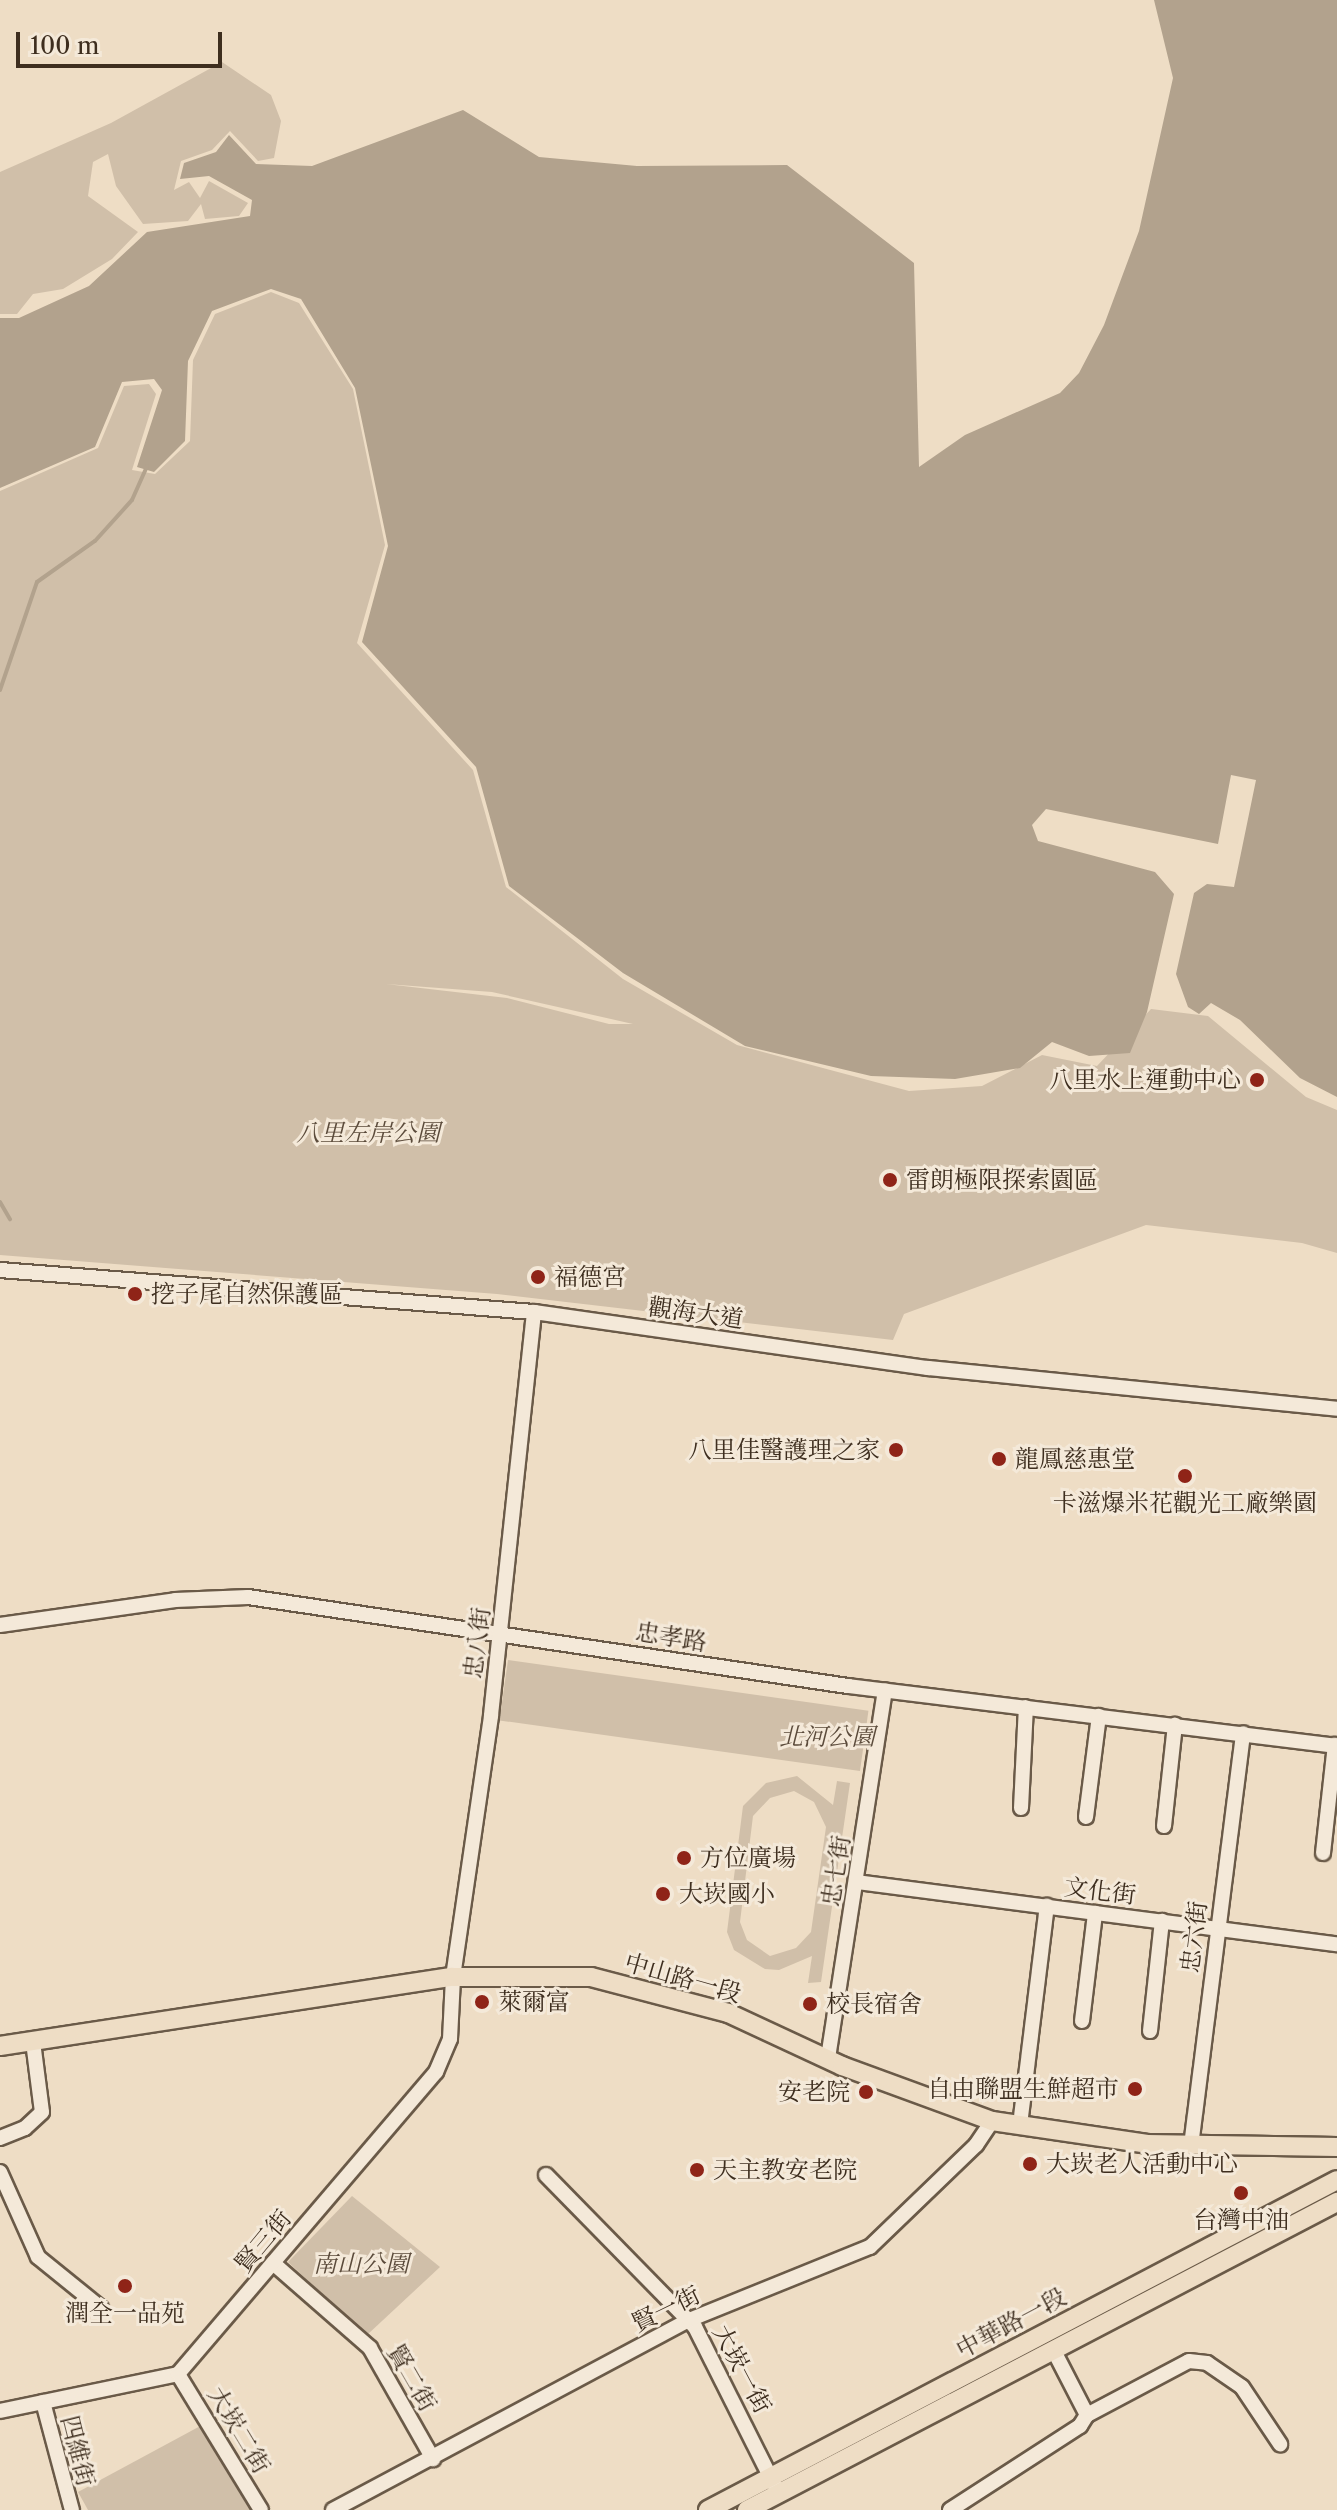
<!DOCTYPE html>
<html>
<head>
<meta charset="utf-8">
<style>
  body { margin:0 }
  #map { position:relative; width:1337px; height:2510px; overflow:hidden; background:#eeddc5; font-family:"Libre Caslon Text","Noto Serif TC",serif }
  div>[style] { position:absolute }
  .green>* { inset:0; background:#d0bfa9; transform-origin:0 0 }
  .water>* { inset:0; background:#b2a28d }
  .stream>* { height:4px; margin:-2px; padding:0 2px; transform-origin:2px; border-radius:2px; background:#b2a28d }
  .roads { filter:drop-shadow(2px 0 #6a5a48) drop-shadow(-2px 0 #6a5a48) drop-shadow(0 2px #6a5a48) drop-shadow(0 -2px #6a5a48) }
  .minor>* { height:14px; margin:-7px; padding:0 7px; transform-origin:7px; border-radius:7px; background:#f4e9d9 }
  .major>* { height:18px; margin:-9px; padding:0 9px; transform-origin:9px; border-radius:9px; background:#eeddc5 }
  .dots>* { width:22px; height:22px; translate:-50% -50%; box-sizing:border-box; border:4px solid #f4e9d9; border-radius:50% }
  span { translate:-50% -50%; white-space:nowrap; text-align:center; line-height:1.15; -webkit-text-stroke:6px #f4e9d9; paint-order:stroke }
  .poi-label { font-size:24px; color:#3e2e1f }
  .right { translate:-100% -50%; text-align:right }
  .left { translate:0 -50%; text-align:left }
  .park-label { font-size:24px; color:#5b4b3b; font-style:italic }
  .street-label { font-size:24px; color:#3e2e1f }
  .scale { position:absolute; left:16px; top:32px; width:206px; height:36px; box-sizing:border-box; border:4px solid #3e2e1f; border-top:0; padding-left:10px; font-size:24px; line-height:28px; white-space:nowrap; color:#3e2e1f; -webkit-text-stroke:6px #f4e9d9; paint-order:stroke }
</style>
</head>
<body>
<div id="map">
  <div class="green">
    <div style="clip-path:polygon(222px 62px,271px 95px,281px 121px,274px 158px,258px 161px,230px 131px,212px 150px,181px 161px,174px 190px,189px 182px,200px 198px,209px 181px,248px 203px,239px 216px,205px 219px,201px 204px,188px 221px,143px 224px,116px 186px,108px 154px,93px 162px,88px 196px,138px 232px,112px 259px,63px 289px,33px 294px,17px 314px,0 314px,0 172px,111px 123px)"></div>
    <div style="clip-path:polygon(evenodd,271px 292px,299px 303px,353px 389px,385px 545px,357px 643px,473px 770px,506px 887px,623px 979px,737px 1045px,909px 1091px,982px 1086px,1042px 1055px,1097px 1066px,1151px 1009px,1208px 1016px,1306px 1097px,1337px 1110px,1337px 1253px,1302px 1243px,1146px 1225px,904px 1314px,893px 1340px,497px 1294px,0 1255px,0 491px,98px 448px,124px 386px,149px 384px,156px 394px,132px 470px,155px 474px,190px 441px,193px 360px,215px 314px,271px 292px,386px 984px,492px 992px,633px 1024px,609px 1024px,507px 998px,386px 984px)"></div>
    <div style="left:508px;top:1660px;width:364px;height:61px;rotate:8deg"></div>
    <div style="clip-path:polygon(evenodd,797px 1776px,833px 1805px,837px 1781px,850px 1783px,821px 1982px,808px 1983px,812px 1956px,779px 1970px,765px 1969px,734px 1950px,727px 1932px,743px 1806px,766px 1783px,797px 1776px,794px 1791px,814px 1802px,826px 1827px,811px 1932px,796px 1948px,770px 1956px,747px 1940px,740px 1922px,753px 1816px,770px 1798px,794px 1791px)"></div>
    <div style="clip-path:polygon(352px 2196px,440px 2267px,367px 2335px,288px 2262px)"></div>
    <div style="clip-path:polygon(204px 2424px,251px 2510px,88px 2510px,78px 2492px)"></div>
  </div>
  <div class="water">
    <div style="clip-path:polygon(1154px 0,1337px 0,1337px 1097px,1300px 1078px,1240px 1020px,1211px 1003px,1199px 1014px,1188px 1007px,1176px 974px,1194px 893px,1207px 884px,1234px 887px,1256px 780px,1231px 775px,1218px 844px,1046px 809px,1032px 825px,1038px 841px,1155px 872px,1174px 894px,1147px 1012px,1130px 1053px,1089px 1056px,1052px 1042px,1020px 1068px,955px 1079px,871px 1076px,745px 1046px,623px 973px,509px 886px,476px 767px,362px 642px,388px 546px,355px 388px,301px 299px,271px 289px,212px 311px,188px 361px,185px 441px,154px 472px,137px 467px,162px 390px,154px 379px,122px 382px,95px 447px,0 488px,0 318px,19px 318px,89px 286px,147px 232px,250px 216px,252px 200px,209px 176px,180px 179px,184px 163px,216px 152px,229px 135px,256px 164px,312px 166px,463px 110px,539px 157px,637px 166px,787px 165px,914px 263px,919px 467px,965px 435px,1060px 393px,1079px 373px,1104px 325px,1139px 231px,1173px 78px)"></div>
  </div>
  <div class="stream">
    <div style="left:0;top:690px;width:114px;rotate:-71.1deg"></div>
    <div style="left:37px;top:582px;width:71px;rotate:-35.3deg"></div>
    <div style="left:95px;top:541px;width:55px;rotate:-47.9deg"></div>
    <div style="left:132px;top:500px;width:37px;rotate:-66deg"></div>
    <div style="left:0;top:1202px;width:20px;rotate:60deg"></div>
  </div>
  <div class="roads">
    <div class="minor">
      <div style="left:0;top:1270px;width:536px;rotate:4.5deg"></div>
      <div style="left:534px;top:1312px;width:398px;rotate:8.1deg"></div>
      <div style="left:928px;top:1368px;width:411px;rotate:5.7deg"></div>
      <div style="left:0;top:1625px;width:177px;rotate:-8.1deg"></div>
      <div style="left:175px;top:1600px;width:73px;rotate:-2.4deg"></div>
      <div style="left:248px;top:1597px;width:607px;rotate:8.44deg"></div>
      <div style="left:848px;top:1686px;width:493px;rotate:7deg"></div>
      <div style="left:1021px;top:1808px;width:101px;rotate:-87.2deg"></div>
      <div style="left:1086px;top:1817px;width:102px;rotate:-82.7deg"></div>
      <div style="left:1164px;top:1826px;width:102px;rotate:-83.8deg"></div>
      <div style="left:1323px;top:1853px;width:109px;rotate:-83.7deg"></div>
      <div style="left:857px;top:1882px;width:484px;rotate:7.4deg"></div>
      <div style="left:1082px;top:2021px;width:109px;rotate:-83.1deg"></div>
      <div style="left:1150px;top:2031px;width:111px;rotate:-83.8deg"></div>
      <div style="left:828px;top:2058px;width:372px;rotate:-81.2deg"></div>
      <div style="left:1020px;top:2125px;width:221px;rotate:-83deg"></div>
      <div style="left:0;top:2138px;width:27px;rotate:-22deg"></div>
      <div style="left:25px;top:2128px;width:23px;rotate:-43deg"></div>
      <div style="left:42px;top:2112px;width:71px;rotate:-97.3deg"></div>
      <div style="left:1191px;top:2146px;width:416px;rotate:-82.8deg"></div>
      <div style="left:0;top:2172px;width:93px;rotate:65.9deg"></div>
      <div style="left:38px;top:2257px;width:81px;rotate:39deg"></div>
      <div style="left:546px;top:2175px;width:213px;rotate:45.6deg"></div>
      <div style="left:695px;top:2327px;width:178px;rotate:63.3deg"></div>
      <div style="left:273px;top:2263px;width:129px;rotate:41.2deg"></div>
      <div style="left:370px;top:2348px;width:128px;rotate:60.4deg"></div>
      <div style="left:178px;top:2374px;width:159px;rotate:58.6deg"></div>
      <div style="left:43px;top:2402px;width:112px;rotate:75deg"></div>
      <div style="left:0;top:2411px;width:182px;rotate:-11.7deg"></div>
      <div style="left:178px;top:2374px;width:397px;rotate:-49.5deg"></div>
      <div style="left:436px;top:2072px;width:36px;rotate:-67deg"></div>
      <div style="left:450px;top:2039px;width:62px;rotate:-87.2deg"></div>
      <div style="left:453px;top:1977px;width:265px;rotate:-81.7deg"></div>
      <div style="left:491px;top:1715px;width:405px;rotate:-83.9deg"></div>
      <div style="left:1087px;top:2415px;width:115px;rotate:-27.9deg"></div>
      <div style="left:1189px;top:2361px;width:18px;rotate:6deg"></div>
      <div style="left:1207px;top:2363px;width:42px;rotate:34.4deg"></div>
      <div style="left:1242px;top:2387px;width:69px;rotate:56.3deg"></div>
      <div style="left:333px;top:2510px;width:404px;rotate:-28.1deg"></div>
      <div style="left:689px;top:2320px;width:195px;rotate:-22deg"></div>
      <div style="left:870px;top:2247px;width:147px;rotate:-43.9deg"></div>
      <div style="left:976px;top:2145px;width:29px;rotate:-56deg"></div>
      <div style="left:950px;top:2510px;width:155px;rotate:-32.9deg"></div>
      <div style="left:1080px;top:2426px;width:13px;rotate:-58deg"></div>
      <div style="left:1087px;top:2415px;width:72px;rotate:-117.3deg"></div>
    </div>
    <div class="major">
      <div style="left:0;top:2046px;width:458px;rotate:-8.7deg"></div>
      <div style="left:453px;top:1977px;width:138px"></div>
      <div style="left:591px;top:1977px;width:142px;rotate:14.7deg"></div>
      <div style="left:728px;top:2013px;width:126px;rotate:24.9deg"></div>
      <div style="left:842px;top:2066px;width:160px;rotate:20.1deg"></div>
      <div style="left:992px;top:2121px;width:157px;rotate:8.4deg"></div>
      <div style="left:1147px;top:2144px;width:190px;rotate:0.9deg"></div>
      <div style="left:708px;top:2510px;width:710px;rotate:-27.68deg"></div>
      <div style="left:747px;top:2510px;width:666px;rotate:-27.57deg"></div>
    </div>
  </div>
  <div class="dots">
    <div style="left:1257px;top:1080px;background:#8f2418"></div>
    <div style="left:890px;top:1180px;background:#8f2418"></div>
    <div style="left:538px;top:1277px;background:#8f2418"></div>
    <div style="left:135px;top:1294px;background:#8f2418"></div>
    <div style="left:896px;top:1450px;background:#8f2418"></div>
    <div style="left:999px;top:1459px;background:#8f2418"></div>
    <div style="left:1185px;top:1476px;background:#8f2418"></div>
    <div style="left:684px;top:1858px;background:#8f2418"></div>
    <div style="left:663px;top:1894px;background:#8f2418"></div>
    <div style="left:482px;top:2002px;background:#8f2418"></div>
    <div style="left:810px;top:2004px;background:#8f2418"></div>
    <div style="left:1135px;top:2089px;background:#8f2418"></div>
    <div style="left:866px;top:2092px;background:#8f2418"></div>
    <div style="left:1030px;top:2164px;background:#8f2418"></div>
    <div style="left:697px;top:2170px;background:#8f2418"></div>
    <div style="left:1241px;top:2193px;background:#8f2418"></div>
    <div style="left:125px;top:2286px;background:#8f2418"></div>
  </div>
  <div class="poi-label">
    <span class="right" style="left:1241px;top:1080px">八里水上運動中心</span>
    <span class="left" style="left:906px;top:1180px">雷朗極限探索園區</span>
    <span class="left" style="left:554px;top:1277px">福德宮</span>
    <span class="left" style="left:151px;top:1294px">挖子尾自然保護區</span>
    <span class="right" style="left:880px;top:1450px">八里佳醫護理之家</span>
    <span class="left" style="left:1015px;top:1459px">龍鳳慈惠堂</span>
    <span style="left:1185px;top:1503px">卡滋爆米花觀光工廠樂園</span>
    <span class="left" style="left:700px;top:1858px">方位廣場</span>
    <span class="left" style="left:679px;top:1894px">大崁國小</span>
    <span class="left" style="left:498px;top:2002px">萊爾富</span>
    <span class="left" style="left:826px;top:2004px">校長宿舍</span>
    <span class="right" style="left:1119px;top:2089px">自由聯盟生鮮超市</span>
    <span class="right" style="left:850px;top:2092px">安老院</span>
    <span class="left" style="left:1046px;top:2164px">大崁老人活動中心</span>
    <span class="left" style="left:713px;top:2170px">天主教安老院</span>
    <span style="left:1241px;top:2220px">台灣中油</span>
    <span style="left:125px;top:2313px">潤全一品苑</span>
  </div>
  <div class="park-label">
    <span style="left:368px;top:1133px">八里左岸公園</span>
    <span style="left:827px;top:1737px">北河公園</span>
    <span style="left:361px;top:2264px">南山公園</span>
  </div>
  <div class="street-label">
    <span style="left:696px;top:1313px;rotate:8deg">觀海大道</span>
    <span style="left:671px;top:1637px;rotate:9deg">忠孝路</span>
    <span style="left:477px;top:1643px;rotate:-83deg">忠八街</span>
    <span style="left:836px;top:1871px;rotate:-81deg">忠七街</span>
    <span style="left:1100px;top:1891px;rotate:7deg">文化街</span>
    <span style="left:1194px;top:1937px;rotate:-83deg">忠六街</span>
    <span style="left:683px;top:1978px;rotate:16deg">中山路一段</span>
    <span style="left:263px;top:2241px;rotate:-50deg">賢三街</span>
    <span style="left:666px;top:2309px;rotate:-26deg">賢一街</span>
    <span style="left:1011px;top:2323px;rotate:-28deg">中華路一段</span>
    <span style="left:742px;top:2369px;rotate:62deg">大崁一街</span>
    <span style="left:412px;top:2378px;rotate:60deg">賢二街</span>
    <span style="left:239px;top:2430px;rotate:59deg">大崁二街</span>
    <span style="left:78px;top:2451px;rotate:76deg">四維街</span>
  </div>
  <div class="scale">100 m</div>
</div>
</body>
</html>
